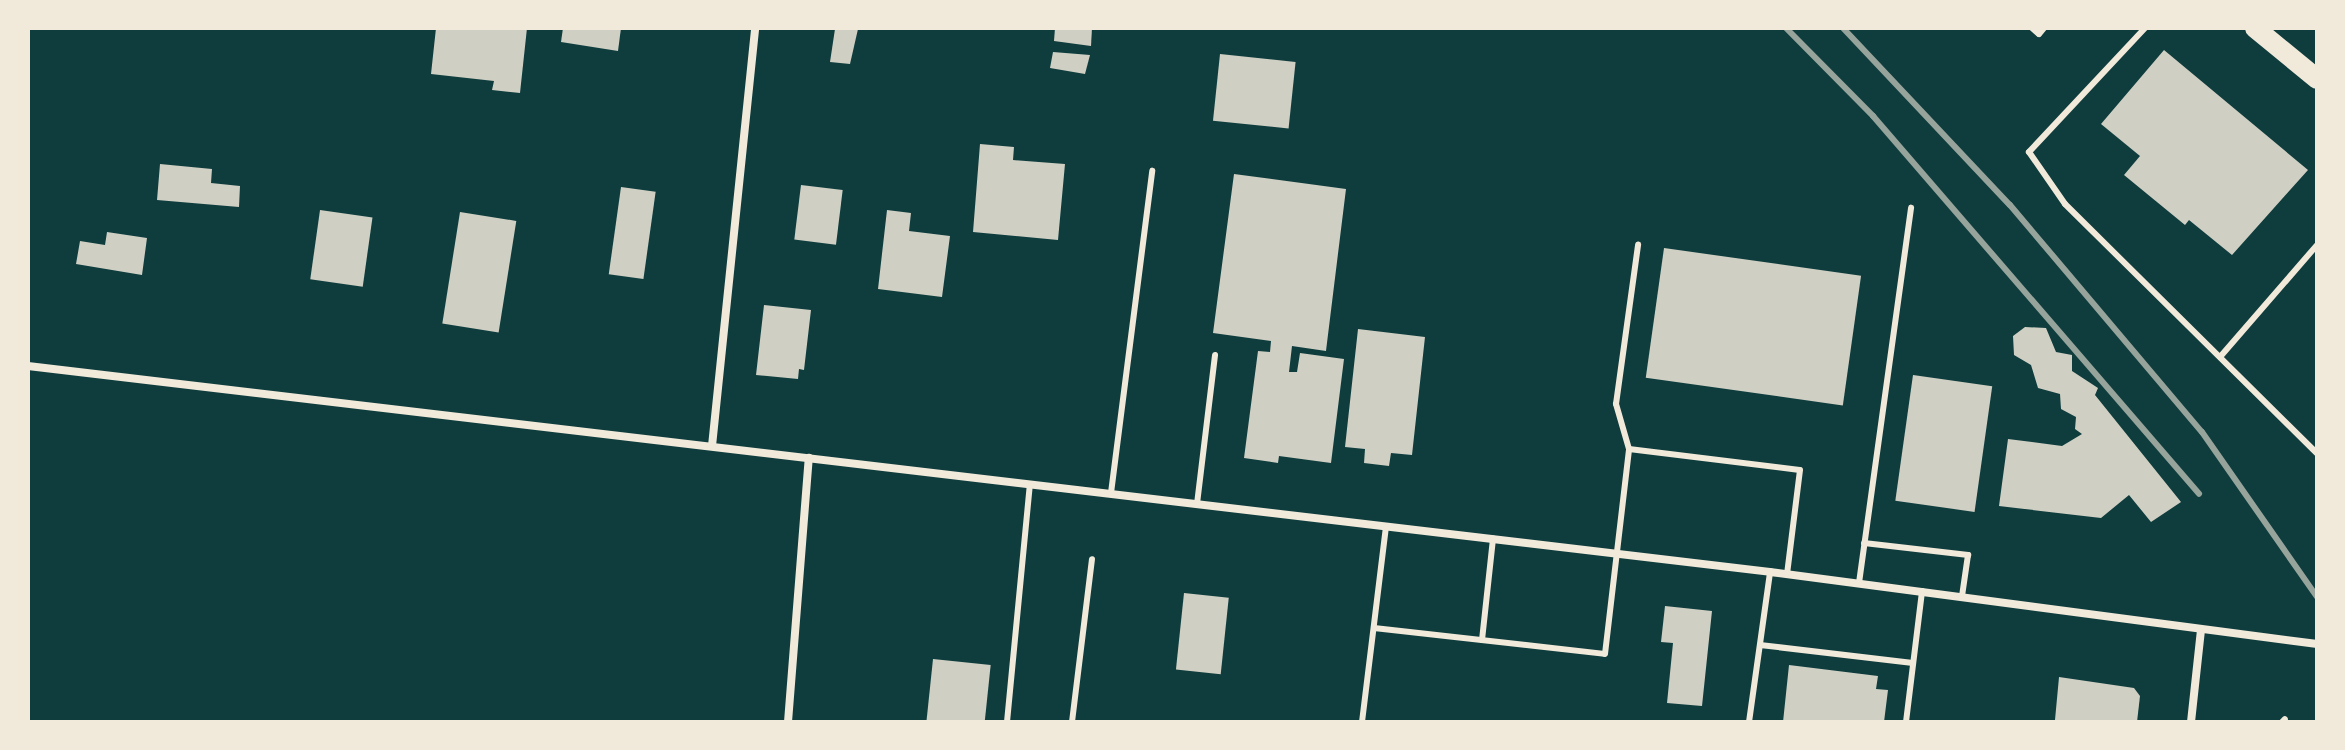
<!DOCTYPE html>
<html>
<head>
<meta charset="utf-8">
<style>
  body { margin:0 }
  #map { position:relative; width:2345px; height:750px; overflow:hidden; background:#0f3d3e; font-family:Manrope,sans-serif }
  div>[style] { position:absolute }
  .building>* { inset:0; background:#cfcfc3; transform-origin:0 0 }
  .service>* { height:6px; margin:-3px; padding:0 3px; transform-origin:3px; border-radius:3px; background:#f1e9da }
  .minor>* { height:8px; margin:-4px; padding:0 4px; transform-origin:4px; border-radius:4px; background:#f1e9da }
  .primary>* { height:20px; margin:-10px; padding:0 10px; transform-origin:10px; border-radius:10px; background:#f1e9da }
  .rail>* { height:6px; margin:-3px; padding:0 3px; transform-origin:3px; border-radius:3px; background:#97a49c }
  span { translate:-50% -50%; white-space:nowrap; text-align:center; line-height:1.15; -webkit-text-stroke:6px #f1e9da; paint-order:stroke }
  .frame { position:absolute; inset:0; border:30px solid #f1e9da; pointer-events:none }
</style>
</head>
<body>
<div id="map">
  <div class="building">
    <div style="clip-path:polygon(436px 28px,527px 28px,520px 93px,492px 90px,494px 81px,431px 74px)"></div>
    <div style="clip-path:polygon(563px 28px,621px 28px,618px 51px,561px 42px)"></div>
    <div style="clip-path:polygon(1055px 28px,1092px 28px,1091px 46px,1054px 41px)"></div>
    <div style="clip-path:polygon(835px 29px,858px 29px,850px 64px,830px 62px)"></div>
    <div style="clip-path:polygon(2164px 50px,2308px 170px,2232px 255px,2189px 220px,2185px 225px,2124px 175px,2140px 156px,2101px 124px)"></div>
    <div style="clip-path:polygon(1053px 52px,1090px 55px,1085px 74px,1050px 68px)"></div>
    <div style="left:1220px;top:54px;width:76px;height:67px;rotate:6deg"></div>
    <div style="clip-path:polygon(980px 144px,1014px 147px,1013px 160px,1065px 164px,1058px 240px,973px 232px)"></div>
    <div style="clip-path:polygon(160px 164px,212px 169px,211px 183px,240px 186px,239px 207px,157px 200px)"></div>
    <div style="clip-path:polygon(1234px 174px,1346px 189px,1326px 351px,1292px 346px,1289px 372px,1297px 372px,1300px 353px,1344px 359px,1331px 463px,1279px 456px,1278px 463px,1244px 458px,1258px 351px,1270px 352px,1271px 341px,1213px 333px)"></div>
    <div style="left:801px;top:185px;width:42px;height:55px;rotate:7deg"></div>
    <div style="left:621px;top:187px;width:35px;height:88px;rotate:8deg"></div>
    <div style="left:320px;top:210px;width:53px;height:70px;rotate:8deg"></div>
    <div style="clip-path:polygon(887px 210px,911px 213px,909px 231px,950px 236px,942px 297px,878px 289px)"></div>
    <div style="left:460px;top:212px;width:57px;height:113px;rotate:9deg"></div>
    <div style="clip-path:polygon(107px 232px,147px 238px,142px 275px,76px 264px,80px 241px,105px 245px)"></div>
    <div style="left:1664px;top:248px;width:199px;height:131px;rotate:8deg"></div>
    <div style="clip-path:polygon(764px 305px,811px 310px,804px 370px,799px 369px,798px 379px,756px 375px)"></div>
    <div style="clip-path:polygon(2025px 327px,2046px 328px,2056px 352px,2072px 355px,2072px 371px,2098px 388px,2095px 395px,2181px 502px,2151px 522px,2129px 495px,2101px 518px,1999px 506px,2008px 439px,2062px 446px,2082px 434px,2075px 429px,2076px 417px,2061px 409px,2060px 394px,2038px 388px,2031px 365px,2014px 355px,2013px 336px)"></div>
    <div style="clip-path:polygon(1358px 329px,1425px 337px,1412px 455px,1391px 453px,1389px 466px,1364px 463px,1365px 449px,1345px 447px)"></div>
    <div style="left:1913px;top:375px;width:80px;height:127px;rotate:8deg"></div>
    <div style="left:1184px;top:593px;width:45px;height:77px;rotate:6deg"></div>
    <div style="clip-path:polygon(1665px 606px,1712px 611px,1702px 706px,1667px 703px,1673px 643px,1661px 642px)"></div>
    <div style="left:933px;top:659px;width:58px;height:63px;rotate:6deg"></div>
    <div style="clip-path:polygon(1789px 665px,1878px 676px,1876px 689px,1888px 690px,1884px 722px,1783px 722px)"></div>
    <div style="clip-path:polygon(2059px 677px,2134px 688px,2140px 696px,2137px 722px,2055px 720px)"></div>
  </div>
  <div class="service">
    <div style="left:2032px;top:28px;width:9px;rotate:41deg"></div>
    <div style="left:2039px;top:34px;width:8px;rotate:-50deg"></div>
    <div style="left:2145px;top:28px;width:170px;rotate:133.1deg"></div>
    <div style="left:2029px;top:152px;width:63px;rotate:55.3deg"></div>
    <div style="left:2065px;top:204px;width:354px;rotate:44.7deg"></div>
    <div style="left:2220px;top:357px;width:148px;rotate:-49.1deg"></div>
    <div style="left:1629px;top:449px;width:47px;rotate:-106.1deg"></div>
    <div style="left:1616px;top:404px;width:161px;rotate:-82.1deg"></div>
    <div style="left:1111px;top:493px;width:325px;rotate:-82.7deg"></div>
    <div style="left:1197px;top:504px;width:150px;rotate:-83.1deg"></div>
    <div style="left:1864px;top:543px;width:105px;rotate:6.6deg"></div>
    <div style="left:1968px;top:555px;width:41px;rotate:98.3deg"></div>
    <div style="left:1859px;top:583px;width:379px;rotate:-82.1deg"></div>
    <div style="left:1374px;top:628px;width:232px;rotate:6.4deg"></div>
    <div style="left:1605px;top:654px;width:206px;rotate:-83.3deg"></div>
    <div style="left:1629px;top:449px;width:172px;rotate:7deg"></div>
    <div style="left:1800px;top:470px;width:105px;rotate:97.1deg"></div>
    <div style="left:1482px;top:640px;width:102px;rotate:-83.8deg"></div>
    <div style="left:1760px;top:645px;width:154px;rotate:6.7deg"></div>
    <div style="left:1007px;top:722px;width:239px;rotate:-84.5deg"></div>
    <div style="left:1072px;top:722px;width:164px;rotate:-83deg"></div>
    <div style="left:1362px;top:722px;width:196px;rotate:-83deg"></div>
    <div style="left:1749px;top:722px;width:151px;rotate:-82deg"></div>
    <div style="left:1906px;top:722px;width:132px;rotate:-83deg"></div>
    <div style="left:2282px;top:722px;width:4px;rotate:-45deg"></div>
  </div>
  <div class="minor">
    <div style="left:28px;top:366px;width:1754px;rotate:6.74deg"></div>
    <div style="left:1770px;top:572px;width:552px;rotate:7.5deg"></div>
    <div style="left:712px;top:446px;width:420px;rotate:-84.1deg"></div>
    <div style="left:788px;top:722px;width:265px;rotate:-85.5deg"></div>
    <div style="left:2191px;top:722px;width:93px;rotate:-83.8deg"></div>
  </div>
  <div class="primary">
    <div style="left:2255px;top:28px;width:80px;rotate:39.4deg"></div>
  </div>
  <div class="rail">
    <div style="left:1786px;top:28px;width:124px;rotate:45.3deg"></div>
    <div style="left:1873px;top:116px;width:499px;rotate:49.2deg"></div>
    <div style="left:1843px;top:28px;width:243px;rotate:46.7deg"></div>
    <div style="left:2010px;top:205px;width:297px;rotate:49.8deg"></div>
    <div style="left:2202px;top:432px;width:201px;rotate:55.1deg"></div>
  </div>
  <div class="frame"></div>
</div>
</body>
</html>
